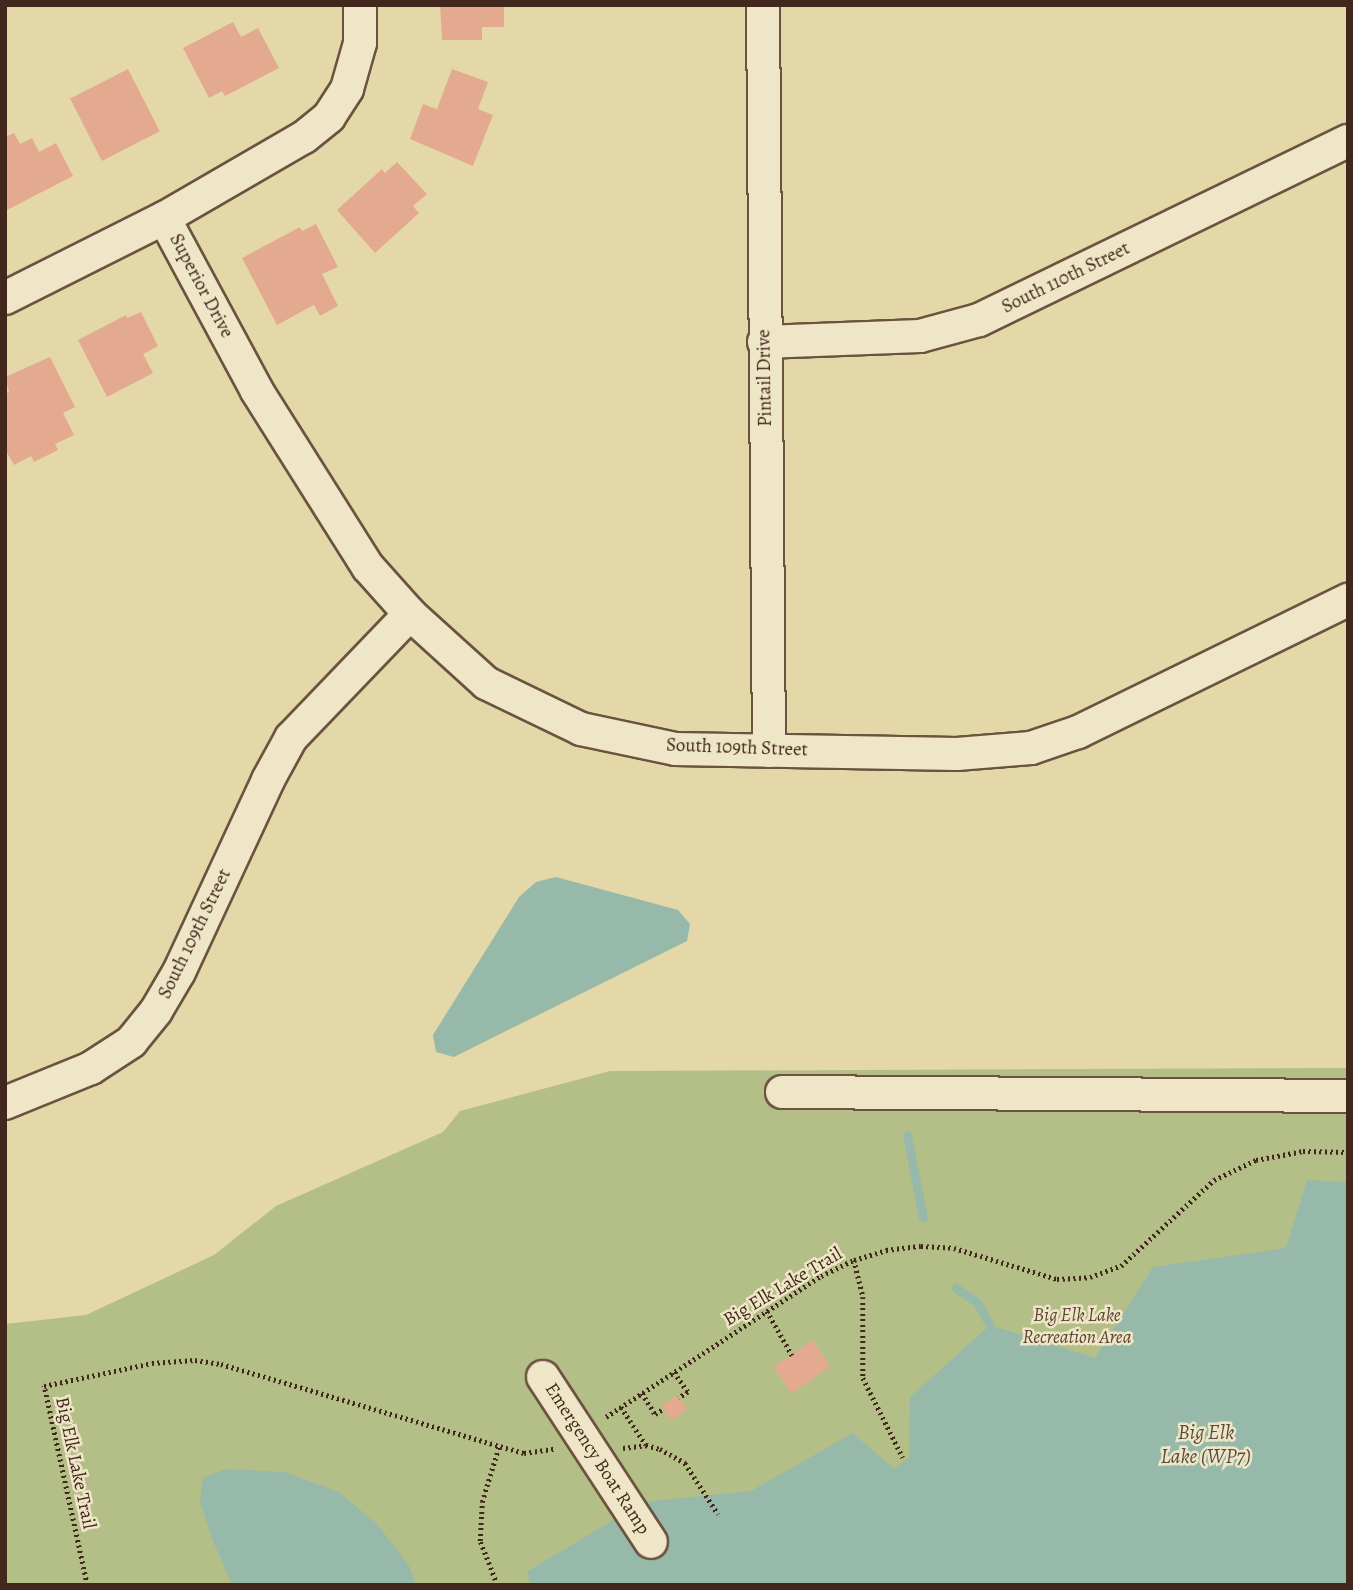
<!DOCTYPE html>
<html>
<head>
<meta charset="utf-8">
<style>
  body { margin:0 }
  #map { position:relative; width:1353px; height:1590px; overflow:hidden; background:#e5d8a8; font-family:Alegreya,serif }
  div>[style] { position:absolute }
  .green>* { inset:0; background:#b4bf88 }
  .water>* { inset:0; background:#96b9aa }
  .stream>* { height:9px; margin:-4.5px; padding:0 4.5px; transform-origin:4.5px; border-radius:4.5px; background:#96b9aa }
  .building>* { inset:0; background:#e4aa8f; transform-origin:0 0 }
  .path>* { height:4.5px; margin-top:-2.25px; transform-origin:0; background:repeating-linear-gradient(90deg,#42271d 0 2px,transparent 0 5.5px) }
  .roads { filter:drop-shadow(2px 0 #6b5340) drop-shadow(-2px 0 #6b5340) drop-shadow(0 2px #6b5340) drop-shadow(0 -2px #6b5340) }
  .minor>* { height:32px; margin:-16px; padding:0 16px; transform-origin:16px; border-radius:16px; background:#eee6c6 }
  span { translate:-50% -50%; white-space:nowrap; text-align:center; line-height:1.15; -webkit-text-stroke:5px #eee6c6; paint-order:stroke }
  .street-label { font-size:19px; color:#42271d }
  .park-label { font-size:19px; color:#594532; font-style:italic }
  .water-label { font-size:21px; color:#574c40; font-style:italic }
  .frame { position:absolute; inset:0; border:7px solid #42271d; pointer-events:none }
</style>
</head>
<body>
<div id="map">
  <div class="green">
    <div style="clip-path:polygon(1348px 1068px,1348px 1585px,5px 1585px,5px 1324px,86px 1315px,214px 1255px,276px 1206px,443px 1132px,460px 1111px,610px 1071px)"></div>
  </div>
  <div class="water">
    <div style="clip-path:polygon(556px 877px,678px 910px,690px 924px,687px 941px,454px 1057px,436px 1052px,433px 1035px,519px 897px,536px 882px)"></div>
    <div style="clip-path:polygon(1307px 1180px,1348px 1182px,1348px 1585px,529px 1585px,528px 1571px,643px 1502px,751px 1491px,853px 1433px,894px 1469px,909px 1457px,910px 1397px,990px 1325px,1095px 1358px,1153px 1267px,1286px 1248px)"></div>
    <div style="clip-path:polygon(225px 1469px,285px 1472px,339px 1492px,377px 1524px,409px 1566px,416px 1585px,232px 1585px,210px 1534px,200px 1501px,203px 1478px)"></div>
  </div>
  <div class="stream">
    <div style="left:907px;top:1135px;width:84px;rotate:79deg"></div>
    <div style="left:956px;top:1288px;width:25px;rotate:34deg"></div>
    <div style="left:977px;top:1302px;width:26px;rotate:61deg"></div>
  </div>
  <div class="building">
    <div style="clip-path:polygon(440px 5px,504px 5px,504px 27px,482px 27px,482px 40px,442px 40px)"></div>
    <div style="clip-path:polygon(233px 22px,241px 37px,258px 28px,279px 68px,225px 96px,222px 91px,209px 98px,183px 48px)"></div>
    <div style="left:128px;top:69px;width:70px;height:65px;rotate:63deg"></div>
    <div style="clip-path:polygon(452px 69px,488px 82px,478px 109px,493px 115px,473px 166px,410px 139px,423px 104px,437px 109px)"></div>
    <div style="clip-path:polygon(14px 133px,20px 144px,32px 138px,39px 152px,56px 143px,73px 176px,5px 211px,5px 137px)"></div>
    <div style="clip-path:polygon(397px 162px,427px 194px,413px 206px,419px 213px,375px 253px,337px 210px,382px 169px,385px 173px)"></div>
    <div style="clip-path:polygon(316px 224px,338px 267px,322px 274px,338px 306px,320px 316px,314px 305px,277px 325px,242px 258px,300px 227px,302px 231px)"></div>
    <div style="clip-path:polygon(141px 312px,158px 346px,143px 354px,153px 373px,107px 397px,78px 340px,126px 315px,127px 318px)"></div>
    <div style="clip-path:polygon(50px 357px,75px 407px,63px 413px,74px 435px,55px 444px,58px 450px,34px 462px,31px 456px,14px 465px,5px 449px,5px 394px,9px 392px,5px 377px)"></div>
    <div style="left:812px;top:1340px;width:32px;height:47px;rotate:55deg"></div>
    <div style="left:677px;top:1395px;width:17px;height:19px;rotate:54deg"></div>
  </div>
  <div class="path">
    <div style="left:854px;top:1260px;width:38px;rotate:76deg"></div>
    <div style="left:863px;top:1297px;width:81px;rotate:90deg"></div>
    <div style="left:863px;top:1378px;width:89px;rotate:63.4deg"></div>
    <div style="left:767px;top:1311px;width:51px;rotate:60.4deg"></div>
    <div style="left:674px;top:1372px;width:24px;rotate:55deg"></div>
    <div style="left:688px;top:1392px;width:11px;rotate:146deg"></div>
    <div style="left:642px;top:1393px;width:25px;rotate:58deg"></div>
    <div style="left:655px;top:1414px;width:9px;rotate:-32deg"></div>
    <div style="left:621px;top:1407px;width:45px;rotate:56.7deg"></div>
    <div style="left:646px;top:1445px;width:15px;rotate:16deg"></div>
    <div style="left:660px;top:1449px;width:29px;rotate:29deg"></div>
    <div style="left:685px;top:1463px;width:61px;rotate:57.1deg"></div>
    <div style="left:606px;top:1417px;width:257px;rotate:-33.3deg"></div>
    <div style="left:821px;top:1276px;width:37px;rotate:-26deg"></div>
    <div style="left:854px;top:1260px;width:34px;rotate:-17deg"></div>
    <div style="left:886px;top:1250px;width:35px;rotate:-7deg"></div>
    <div style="left:921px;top:1246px;width:33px;rotate:3deg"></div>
    <div style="left:954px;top:1248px;width:108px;rotate:16.8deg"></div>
    <div style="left:1057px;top:1279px;width:33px;rotate:-3deg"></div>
    <div style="left:1090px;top:1277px;width:33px;rotate:-20deg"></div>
    <div style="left:1121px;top:1266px;width:127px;rotate:-42.8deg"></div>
    <div style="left:1214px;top:1180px;width:47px;rotate:-25.5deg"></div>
    <div style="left:1256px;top:1160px;width:48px;rotate:-10.8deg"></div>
    <div style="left:1303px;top:1151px;width:45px;rotate:1.3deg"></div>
    <div style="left:623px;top:1448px;width:23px;rotate:-7deg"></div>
    <div style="left:87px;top:1585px;width:204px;rotate:-102.2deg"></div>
    <div style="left:44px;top:1386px;width:110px;rotate:-12deg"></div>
    <div style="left:152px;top:1363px;width:43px;rotate:-4deg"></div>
    <div style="left:195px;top:1360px;width:26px;rotate:9deg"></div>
    <div style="left:221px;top:1364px;width:316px;rotate:16.4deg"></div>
    <div style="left:524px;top:1453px;width:30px;rotate:-8deg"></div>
    <div style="left:497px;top:1585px;width:47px;rotate:-111.1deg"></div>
    <div style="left:480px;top:1541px;width:39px;rotate:-87deg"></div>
    <div style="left:482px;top:1502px;width:59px;rotate:-73.1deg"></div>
  </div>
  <div class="roads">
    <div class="minor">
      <div style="left:360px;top:5px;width:38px;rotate:90deg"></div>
      <div style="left:360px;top:43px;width:48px;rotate:105.8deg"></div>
      <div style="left:347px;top:89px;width:33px;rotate:123deg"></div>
      <div style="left:329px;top:117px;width:32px;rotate:141deg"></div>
      <div style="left:304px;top:137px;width:162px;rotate:149.9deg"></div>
      <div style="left:164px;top:218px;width:196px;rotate:61.7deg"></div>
      <div style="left:257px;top:391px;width:208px;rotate:57.8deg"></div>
      <div style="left:368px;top:567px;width:63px;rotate:48.2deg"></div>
      <div style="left:410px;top:614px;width:103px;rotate:42.2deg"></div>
      <div style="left:486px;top:683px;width:106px;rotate:25.8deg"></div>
      <div style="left:581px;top:729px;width:96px;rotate:12deg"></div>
      <div style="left:675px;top:749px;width:282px;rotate:1deg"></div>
      <div style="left:957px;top:754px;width:74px;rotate:-4.6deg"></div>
      <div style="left:1031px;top:748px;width:50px;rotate:-18.8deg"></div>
      <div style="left:1078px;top:732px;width:301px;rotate:-26.1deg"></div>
      <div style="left:763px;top:5px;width:746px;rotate:89.54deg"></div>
      <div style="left:5px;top:298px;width:178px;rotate:-26.7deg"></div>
      <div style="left:764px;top:342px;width:156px;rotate:-2.2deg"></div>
      <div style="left:920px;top:336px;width:61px;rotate:-15.2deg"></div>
      <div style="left:979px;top:320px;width:410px;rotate:-25.9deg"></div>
      <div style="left:782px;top:1092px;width:566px;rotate:0.4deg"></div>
      <div style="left:5px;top:1103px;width:93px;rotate:-22.1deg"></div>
      <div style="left:91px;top:1068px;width:48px;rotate:-33deg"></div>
      <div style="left:131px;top:1042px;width:40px;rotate:-51deg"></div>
      <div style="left:156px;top:1011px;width:45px;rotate:-59.5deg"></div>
      <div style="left:179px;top:972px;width:212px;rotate:-65.1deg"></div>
      <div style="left:268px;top:780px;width:48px;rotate:-61.3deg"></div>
      <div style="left:291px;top:738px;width:172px;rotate:-46.2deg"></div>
      <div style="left:543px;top:1377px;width:197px;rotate:56.8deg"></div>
    </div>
  </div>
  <div class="street-label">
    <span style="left:1066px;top:278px;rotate:-26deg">South 110th Street</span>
    <span style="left:201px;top:286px;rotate:62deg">Superior Drive</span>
    <span style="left:765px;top:378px;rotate:-91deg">Pintail Drive</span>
    <span style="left:737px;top:748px;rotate:2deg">South 109th Street</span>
    <span style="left:195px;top:934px;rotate:-64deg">South 109th Street</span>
    <span style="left:783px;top:1287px;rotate:-31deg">Big Elk Lake Trail</span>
    <span style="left:597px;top:1459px;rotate:57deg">Emergency Boat Ramp</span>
    <span style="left:75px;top:1463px;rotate:78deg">Big Elk Lake Trail</span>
  </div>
  <div class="park-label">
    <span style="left:1077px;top:1327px">Big Elk Lake<br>Recreation Area</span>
  </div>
  <div class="water-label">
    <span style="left:1206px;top:1444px">Big Elk<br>Lake (WP7)</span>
  </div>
  <div class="frame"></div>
</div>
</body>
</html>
